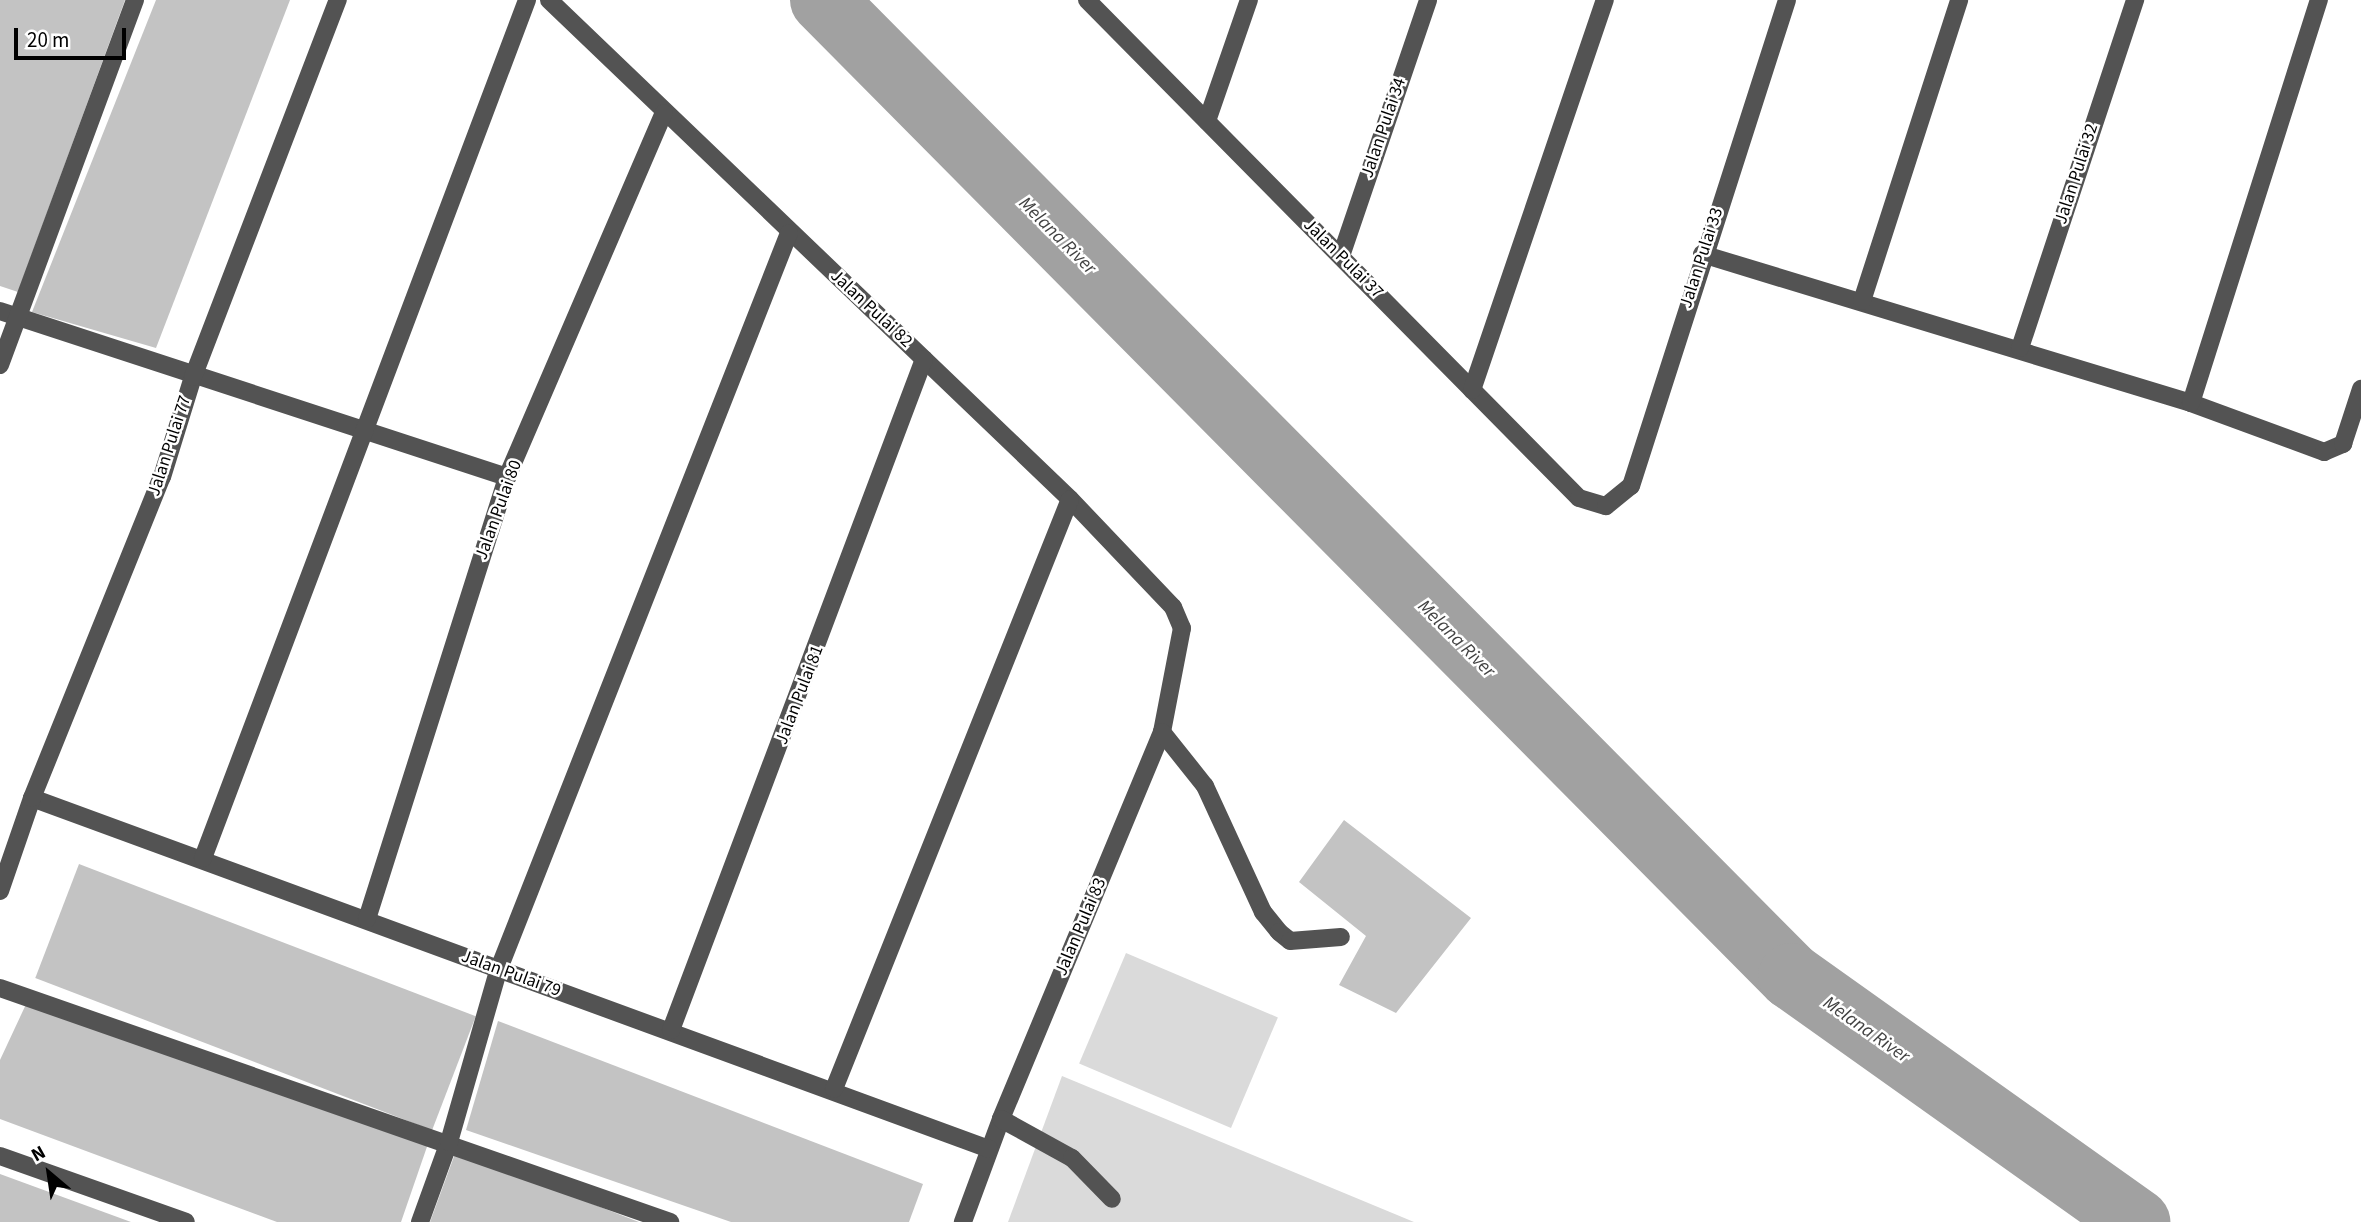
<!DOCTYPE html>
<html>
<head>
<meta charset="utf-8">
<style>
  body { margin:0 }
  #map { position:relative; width:2361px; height:1222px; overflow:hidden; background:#fff; font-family:"Source Sans 3",sans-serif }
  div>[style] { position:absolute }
  .green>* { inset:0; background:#dadada; transform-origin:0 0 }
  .river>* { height:66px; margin:-33px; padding:0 33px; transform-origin:33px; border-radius:33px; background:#a1a1a1 }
  .building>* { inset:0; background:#c3c3c3; transform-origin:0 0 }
  .minor>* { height:18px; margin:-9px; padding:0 9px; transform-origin:9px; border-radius:9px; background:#535353 }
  span { translate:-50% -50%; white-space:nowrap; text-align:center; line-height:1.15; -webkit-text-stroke:5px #fff; paint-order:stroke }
  .street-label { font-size:18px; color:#000 }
  .water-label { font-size:19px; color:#424242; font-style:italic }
  .north { position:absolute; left:14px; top:1138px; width:70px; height:70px; -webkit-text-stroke:5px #fff; paint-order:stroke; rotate:331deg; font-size:19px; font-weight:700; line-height:28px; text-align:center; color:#000 }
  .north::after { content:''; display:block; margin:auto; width:24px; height:32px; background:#000; clip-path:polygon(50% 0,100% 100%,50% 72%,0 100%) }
  .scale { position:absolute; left:14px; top:28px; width:112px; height:32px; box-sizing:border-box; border:4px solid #000; border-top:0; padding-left:9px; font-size:21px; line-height:24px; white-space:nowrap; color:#000; -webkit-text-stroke:5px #fff; paint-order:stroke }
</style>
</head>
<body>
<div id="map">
  <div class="green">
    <div style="left:1126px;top:953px;width:165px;height:120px;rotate:23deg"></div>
    <div style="clip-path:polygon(1062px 1076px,1414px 1222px,1008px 1222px)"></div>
  </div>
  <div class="river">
    <div style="left:823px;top:0;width:1375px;rotate:45.24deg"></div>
    <div style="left:1791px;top:976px;width:425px;rotate:35.4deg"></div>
  </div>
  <div class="building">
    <div style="clip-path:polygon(0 0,125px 0,18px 292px,0 286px)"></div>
    <div style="clip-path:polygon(156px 0,290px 0,156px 348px,32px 312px)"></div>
    <div style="clip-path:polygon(1344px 820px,1471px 918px,1396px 1013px,1339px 985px,1366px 936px,1299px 882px)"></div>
    <div style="left:79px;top:864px;width:425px;height:122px;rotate:21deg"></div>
    <div style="clip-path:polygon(28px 1000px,430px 1138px,401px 1222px,277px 1222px,0 1119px,0 1060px)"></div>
    <div style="clip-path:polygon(498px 1021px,923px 1184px,909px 1222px,731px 1222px,466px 1130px)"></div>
    <div style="clip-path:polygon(456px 1151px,639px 1222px,430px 1222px)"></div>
    <div style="clip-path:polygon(0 1174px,131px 1222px,0 1222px)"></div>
  </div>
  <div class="minor">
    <div style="left:549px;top:0;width:721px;rotate:43.76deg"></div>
    <div style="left:1070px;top:499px;width:149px;rotate:46.4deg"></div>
    <div style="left:1173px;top:607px;width:23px;rotate:67deg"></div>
    <div style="left:1182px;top:628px;width:106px;rotate:100.9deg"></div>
    <div style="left:1162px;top:732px;width:419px;rotate:112.6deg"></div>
    <div style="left:1001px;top:1119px;width:110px;rotate:110.3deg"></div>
    <div style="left:1087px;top:0;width:700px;rotate:45.35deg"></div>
    <div style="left:1579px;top:498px;width:28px;rotate:17deg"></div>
    <div style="left:1606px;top:506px;width:32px;rotate:-39deg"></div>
    <div style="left:1631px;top:486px;width:510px;rotate:-72.2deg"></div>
    <div style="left:1207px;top:121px;width:128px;rotate:-70.9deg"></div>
    <div style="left:1702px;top:254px;width:511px;rotate:16.95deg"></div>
    <div style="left:2191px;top:403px;width:142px;rotate:20.2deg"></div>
    <div style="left:2324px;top:452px;width:21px;rotate:-23deg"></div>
    <div style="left:2343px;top:444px;width:58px;rotate:-71.9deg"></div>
    <div style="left:1341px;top:256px;width:270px;rotate:-71.2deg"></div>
    <div style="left:1862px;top:301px;width:316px;rotate:-72.1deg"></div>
    <div style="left:0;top:311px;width:533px;rotate:18.13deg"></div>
    <div style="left:2020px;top:348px;width:367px;rotate:-71.7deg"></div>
    <div style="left:0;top:365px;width:389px;rotate:-69.7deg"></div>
    <div style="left:1472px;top:390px;width:412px;rotate:-71.2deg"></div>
    <div style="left:2191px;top:403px;width:423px;rotate:-72.4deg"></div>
    <div style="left:1162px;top:732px;width:69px;rotate:51.5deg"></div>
    <div style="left:1205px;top:786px;width:139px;rotate:65.3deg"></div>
    <div style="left:1263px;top:912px;width:26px;rotate:51deg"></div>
    <div style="left:1279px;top:932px;width:14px;rotate:39deg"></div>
    <div style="left:1290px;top:941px;width:51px;rotate:-4.5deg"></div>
    <div style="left:32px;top:798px;width:1019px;rotate:20.14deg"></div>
    <div style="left:203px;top:858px;width:917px;rotate:-69.31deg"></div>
    <div style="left:0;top:891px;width:98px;rotate:-71deg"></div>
    <div style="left:32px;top:798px;width:346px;rotate:-68deg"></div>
    <div style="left:162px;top:477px;width:105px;rotate:-72.8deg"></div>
    <div style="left:193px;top:377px;width:404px;rotate:-69deg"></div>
    <div style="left:367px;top:919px;width:464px;rotate:-72.4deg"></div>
    <div style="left:507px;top:477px;width:396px;rotate:-66.7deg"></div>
    <div style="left:0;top:988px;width:710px;rotate:19.25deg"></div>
    <div style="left:671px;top:1030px;width:717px;rotate:-69.34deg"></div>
    <div style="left:834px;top:1089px;width:635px;rotate:-68.2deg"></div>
    <div style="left:1001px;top:1119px;width:81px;rotate:28.8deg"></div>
    <div style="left:1072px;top:1158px;width:57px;rotate:45.7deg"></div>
    <div style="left:0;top:1156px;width:197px;rotate:19.5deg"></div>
    <div style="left:420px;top:1222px;width:85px;rotate:-70.1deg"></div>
    <div style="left:449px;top:1142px;width:178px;rotate:-74deg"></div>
    <div style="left:498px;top:971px;width:793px;rotate:-68.48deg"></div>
  </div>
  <div class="street-label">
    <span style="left:1384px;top:128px;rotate:-71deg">Jalan Pulai 34</span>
    <span style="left:2077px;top:174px;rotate:-72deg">Jalan Pulai 32</span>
    <span style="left:1702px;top:258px;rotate:-72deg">Jalan Pulai 33</span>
    <span style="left:1343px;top:259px;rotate:45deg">Jalan Pulai 37</span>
    <span style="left:871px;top:309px;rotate:43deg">Jalan Pulai 82</span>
    <span style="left:170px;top:446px;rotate:-72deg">Jalan Pulai 77</span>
    <span style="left:499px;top:510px;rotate:-70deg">Jalan Pulai 80</span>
    <span style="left:800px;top:695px;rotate:-69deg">Jalan Pulai 81</span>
    <span style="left:1081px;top:927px;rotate:-67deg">Jalan Pulai 83</span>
    <span style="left:511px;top:974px;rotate:20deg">Jalan Pulai 79</span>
  </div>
  <div class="water-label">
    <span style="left:1057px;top:236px;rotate:45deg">Melana River</span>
    <span style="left:1456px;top:639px;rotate:45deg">Melana River</span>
    <span style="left:1866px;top:1030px;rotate:35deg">Melana River</span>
  </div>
  <div class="north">N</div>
  <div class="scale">20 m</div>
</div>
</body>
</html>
